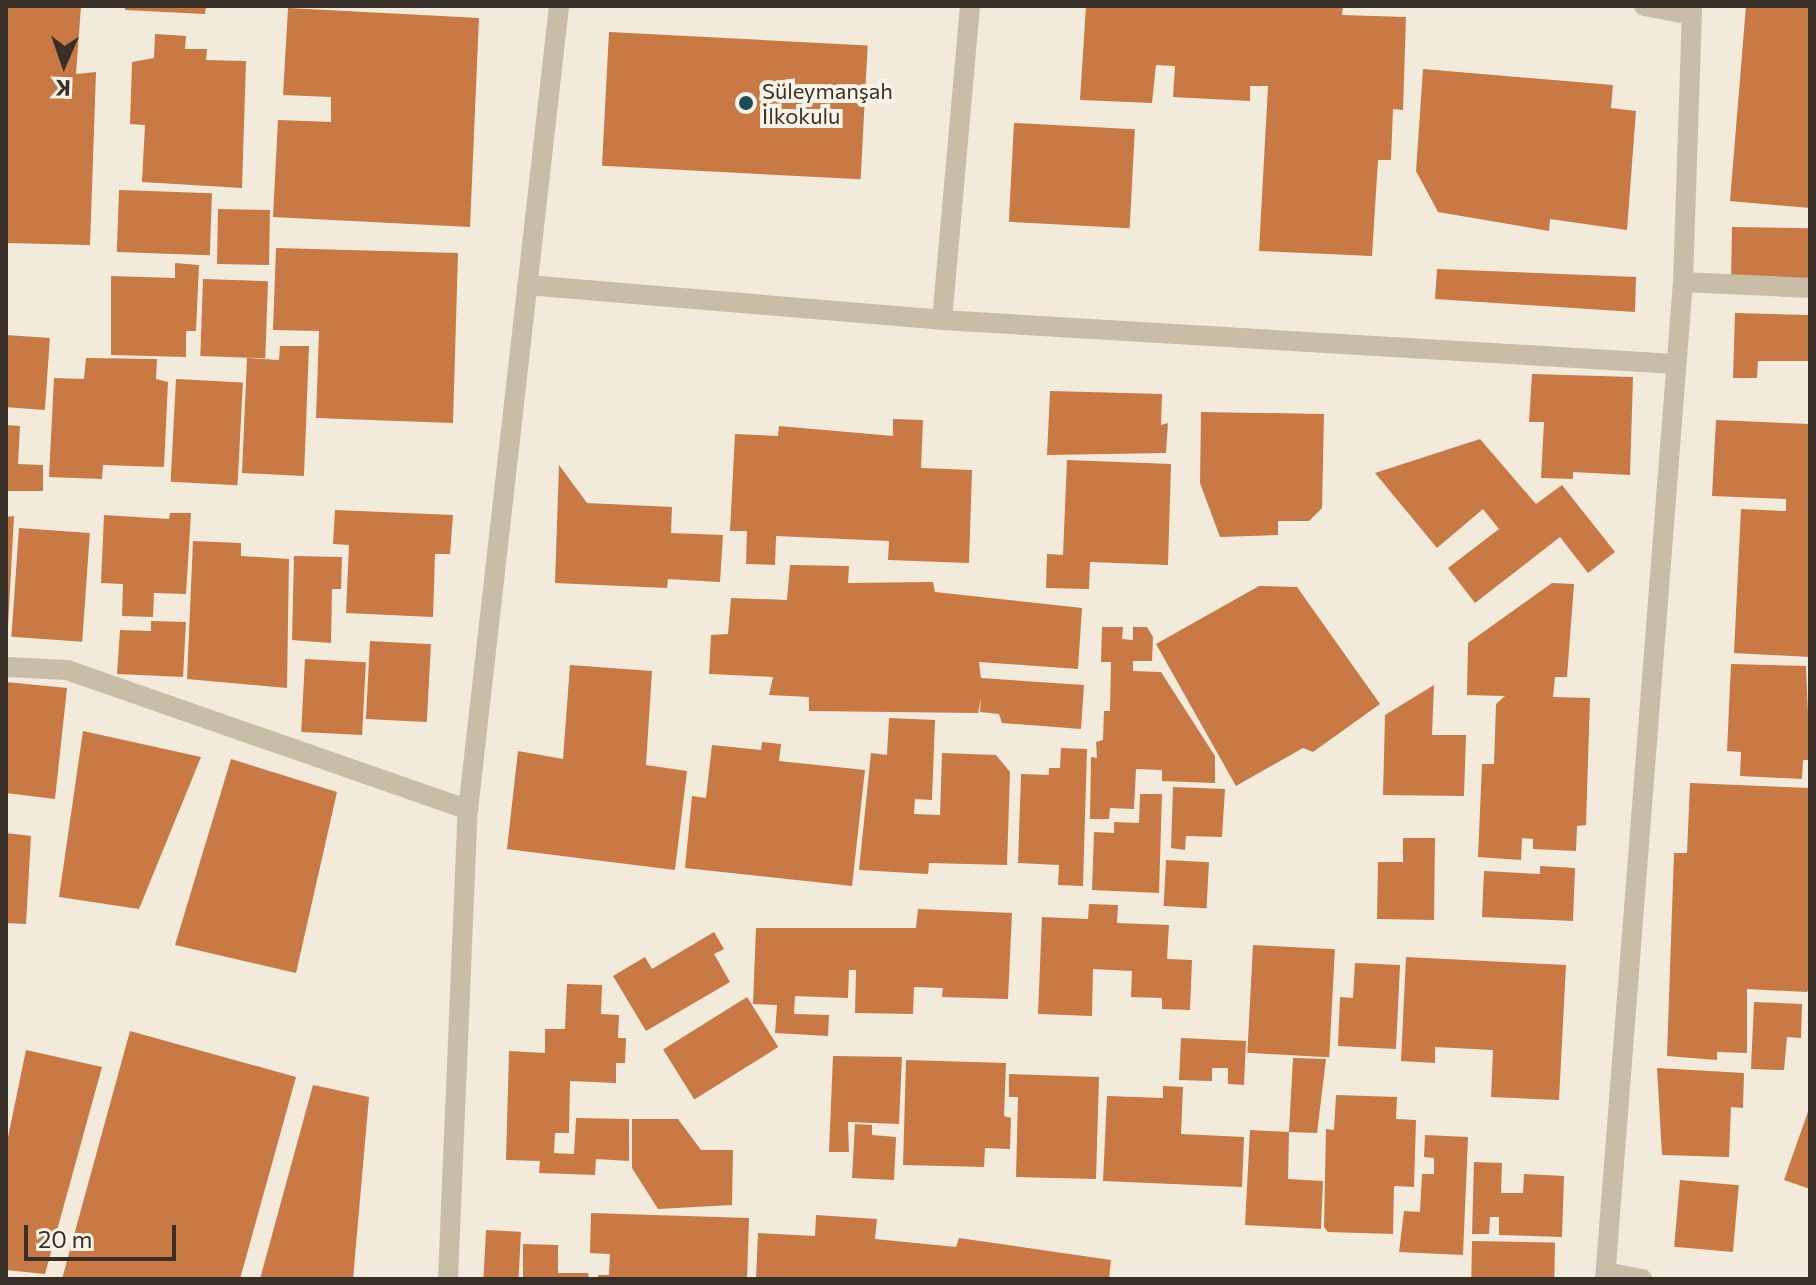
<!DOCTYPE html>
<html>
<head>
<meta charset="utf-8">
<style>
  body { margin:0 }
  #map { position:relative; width:1816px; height:1285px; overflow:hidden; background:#f2ebdb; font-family:Commissioner,sans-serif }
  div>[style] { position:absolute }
  .building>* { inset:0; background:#c87944; transform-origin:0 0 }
  .minor>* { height:20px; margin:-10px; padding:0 10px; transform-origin:10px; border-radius:10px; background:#cabda7 }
  .dots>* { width:22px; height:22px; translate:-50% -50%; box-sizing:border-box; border:4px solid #faf4e8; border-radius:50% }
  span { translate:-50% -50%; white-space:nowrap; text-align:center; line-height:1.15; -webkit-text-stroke:8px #faf4e8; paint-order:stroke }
  .poi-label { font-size:22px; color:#372f28 }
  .left { translate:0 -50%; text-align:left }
  .frame { position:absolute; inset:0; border:8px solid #372f28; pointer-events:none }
  .north { position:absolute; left:24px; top:24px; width:80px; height:80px; -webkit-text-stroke:6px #faf4e8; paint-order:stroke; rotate:182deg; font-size:22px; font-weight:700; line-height:32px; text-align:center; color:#372f28 }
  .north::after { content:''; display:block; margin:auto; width:28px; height:36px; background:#372f28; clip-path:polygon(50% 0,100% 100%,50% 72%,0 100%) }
  .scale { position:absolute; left:24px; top:1225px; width:152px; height:36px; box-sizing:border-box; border:4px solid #372f28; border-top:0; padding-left:10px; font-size:24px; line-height:28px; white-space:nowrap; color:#372f28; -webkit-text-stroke:6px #faf4e8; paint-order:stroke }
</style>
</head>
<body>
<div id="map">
  <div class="building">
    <div style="clip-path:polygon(6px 6px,81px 6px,76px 74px,96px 72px,90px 245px,6px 243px)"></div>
    <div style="clip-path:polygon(125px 6px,206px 6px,205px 14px,125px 10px)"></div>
    <div style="clip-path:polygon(1086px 6px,1343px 6px,1342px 15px,1406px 17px,1403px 110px,1393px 109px,1391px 160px,1378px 160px,1372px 256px,1259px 251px,1268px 86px,1250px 86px,1250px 101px,1173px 97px,1175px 66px,1156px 65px,1152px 103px,1080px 100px)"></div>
    <div style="clip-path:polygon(1746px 6px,1810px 6px,1810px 208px,1730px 201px)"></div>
    <div style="clip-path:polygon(288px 8px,479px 18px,470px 227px,273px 217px,278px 120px,331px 122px,331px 97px,283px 95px)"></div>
    <div style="left:609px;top:32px;width:259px;height:134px;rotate:3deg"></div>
    <div style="clip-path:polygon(155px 34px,186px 36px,185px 49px,207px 49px,206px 60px,246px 61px,242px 188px,142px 182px,145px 125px,130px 124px,132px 62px,154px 58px)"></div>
    <div style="clip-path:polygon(1423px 69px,1613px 85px,1611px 108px,1636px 111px,1627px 230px,1550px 219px,1549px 231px,1438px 212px,1416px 171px)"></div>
    <div style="left:1014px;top:123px;width:121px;height:99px;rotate:3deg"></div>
    <div style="left:119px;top:190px;width:93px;height:62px;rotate:2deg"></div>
    <div style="left:218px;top:209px;width:52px;height:55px;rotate:1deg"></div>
    <div style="left:1732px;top:227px;width:78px;height:54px;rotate:1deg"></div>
    <div style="clip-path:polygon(276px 248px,458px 253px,453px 423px,316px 418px,319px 331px,273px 330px)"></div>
    <div style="clip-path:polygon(175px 263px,199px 265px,196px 331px,186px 331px,186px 357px,111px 355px,111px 276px,175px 278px)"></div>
    <div style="clip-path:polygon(1437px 269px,1636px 277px,1635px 312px,1435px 299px)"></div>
    <div style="left:203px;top:279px;width:65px;height:77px;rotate:2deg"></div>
    <div style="clip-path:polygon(1735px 313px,1810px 315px,1810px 361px,1758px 361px,1757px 378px,1733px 378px)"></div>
    <div style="left:6px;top:335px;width:44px;height:72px;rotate:4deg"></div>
    <div style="clip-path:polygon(280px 346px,309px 346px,304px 476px,242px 473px,247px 358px,279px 360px)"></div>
    <div style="clip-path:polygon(86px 358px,157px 359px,156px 379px,168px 382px,164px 467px,103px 465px,102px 479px,49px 477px,54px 378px,84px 379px)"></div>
    <div style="clip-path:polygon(1532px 374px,1633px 377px,1630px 475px,1573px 472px,1573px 479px,1541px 478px,1544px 422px,1529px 422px)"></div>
    <div style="left:176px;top:379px;width:67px;height:103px;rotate:3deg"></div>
    <div style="clip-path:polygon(1050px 391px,1162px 394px,1161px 425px,1168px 423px,1166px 453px,1047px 455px)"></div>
    <div style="clip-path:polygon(1201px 412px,1324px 414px,1322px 508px,1309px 521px,1278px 521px,1278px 535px,1220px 537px,1200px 483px)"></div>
    <div style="clip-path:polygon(893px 419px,923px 420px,921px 468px,972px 470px,969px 563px,888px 560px,889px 541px,776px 536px,775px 565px,746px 564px,747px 531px,730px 531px,735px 434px,778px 436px,779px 426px,893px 436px)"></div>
    <div style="clip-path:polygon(1716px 420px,1810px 424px,1810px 657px,1734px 653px,1741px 509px,1786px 511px,1786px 499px,1712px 496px)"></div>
    <div style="clip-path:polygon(6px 425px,20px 426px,18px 464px,43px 465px,43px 491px,6px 491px)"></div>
    <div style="clip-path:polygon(1480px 439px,1536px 504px,1562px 485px,1615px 552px,1588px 573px,1560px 537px,1475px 603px,1448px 568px,1499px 529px,1483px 509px,1437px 548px,1375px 473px)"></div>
    <div style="clip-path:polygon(1067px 460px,1171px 464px,1168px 565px,1090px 562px,1089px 589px,1046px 588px,1047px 554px,1063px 555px)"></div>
    <div style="clip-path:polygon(559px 465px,587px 503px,672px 507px,671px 533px,723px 535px,720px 582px,668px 579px,667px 588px,555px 583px)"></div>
    <div style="clip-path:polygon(335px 510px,453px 515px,450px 554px,435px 554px,433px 617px,346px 613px,349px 545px,333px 544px)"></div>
    <div style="clip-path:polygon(170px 513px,191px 513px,186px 594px,154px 593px,153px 617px,122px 616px,123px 584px,101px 583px,104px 515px,169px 519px)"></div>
    <div style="clip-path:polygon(14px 516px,8px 627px,6px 627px,6px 517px)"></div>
    <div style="left:19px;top:528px;width:71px;height:109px;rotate:4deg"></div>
    <div style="clip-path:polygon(193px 541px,241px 543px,241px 556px,289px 559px,287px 688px,187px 679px)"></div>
    <div style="clip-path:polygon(294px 556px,342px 557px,341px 589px,332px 589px,331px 643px,292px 640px)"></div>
    <div style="clip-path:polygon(790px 565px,849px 566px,848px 583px,933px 582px,935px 592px,1082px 608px,1078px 669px,979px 662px,981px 678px,1084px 685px,1081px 729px,1002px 723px,999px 714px,980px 712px,981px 698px,978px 713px,809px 711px,809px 697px,769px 695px,773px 677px,709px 674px,711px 635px,728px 634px,731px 598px,787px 600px)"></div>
    <div style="clip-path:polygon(1552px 583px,1574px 584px,1567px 677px,1555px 677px,1553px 697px,1590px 698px,1586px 825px,1577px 826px,1576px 851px,1533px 849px,1533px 839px,1522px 838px,1521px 860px,1478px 857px,1482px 764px,1494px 764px,1496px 704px,1505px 696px,1467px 695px,1468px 643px)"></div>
    <div style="clip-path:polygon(1259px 586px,1297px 587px,1380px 704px,1313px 752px,1303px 748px,1236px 786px,1156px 644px)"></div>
    <div style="clip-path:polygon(151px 621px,186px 622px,183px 677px,117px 674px,120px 630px,151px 631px)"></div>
    <div style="clip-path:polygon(1102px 627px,1123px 627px,1122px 639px,1133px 640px,1133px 627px,1147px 627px,1153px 637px,1152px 661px,1133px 661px,1133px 671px,1161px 672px,1215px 756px,1215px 783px,1162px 781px,1162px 770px,1136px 769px,1134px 809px,1110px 808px,1109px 819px,1090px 819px,1091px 757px,1097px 758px,1096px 742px,1103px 740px,1104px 711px,1110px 711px,1111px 662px,1101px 662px)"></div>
    <div style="left:370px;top:641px;width:61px;height:78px;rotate:3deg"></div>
    <div style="left:305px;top:659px;width:61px;height:73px;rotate:3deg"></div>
    <div style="clip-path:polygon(1731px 664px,1806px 666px,1810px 760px,1803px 760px,1802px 779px,1740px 776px,1741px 752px,1727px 751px)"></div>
    <div style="clip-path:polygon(570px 665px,652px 671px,646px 765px,687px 771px,675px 870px,507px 849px,518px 751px,563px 759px)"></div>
    <div style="clip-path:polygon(6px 682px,67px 688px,55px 799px,6px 793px)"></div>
    <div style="clip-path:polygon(1434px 685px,1432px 735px,1466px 735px,1464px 796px,1383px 795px,1385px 715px)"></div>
    <div style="clip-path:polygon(889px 718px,935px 720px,932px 800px,915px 799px,914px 814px,940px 815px,942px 753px,996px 755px,1010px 772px,1007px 865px,929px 863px,928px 874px,859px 870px,871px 753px,887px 755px)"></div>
    <div style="clip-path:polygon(83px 731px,201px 757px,139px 909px,59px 897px)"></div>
    <div style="clip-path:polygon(762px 742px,781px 744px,779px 761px,865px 770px,852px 886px,685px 868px,692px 796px,706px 798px,712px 745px,761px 750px)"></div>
    <div style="clip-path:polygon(1061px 748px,1087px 749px,1083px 886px,1058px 885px,1059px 865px,1018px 863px,1021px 774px,1049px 775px,1049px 768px,1060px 768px)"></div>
    <div style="clip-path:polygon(231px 759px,337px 792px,296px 973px,175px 945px)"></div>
    <div style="clip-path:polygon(1690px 783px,1810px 788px,1810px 986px,1807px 992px,1747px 989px,1747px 1053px,1717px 1052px,1717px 1060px,1667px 1056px,1674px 853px,1687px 853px)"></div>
    <div style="clip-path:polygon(1173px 787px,1225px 789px,1222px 837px,1186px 836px,1185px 850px,1171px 848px)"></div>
    <div style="clip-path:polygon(1140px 794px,1162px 794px,1159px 893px,1092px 890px,1094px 832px,1114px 833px,1114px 822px,1139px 823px)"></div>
    <div style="clip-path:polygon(6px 833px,31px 836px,26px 924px,6px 923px)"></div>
    <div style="clip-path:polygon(1403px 838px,1435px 838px,1434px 920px,1377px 919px,1378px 862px,1403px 862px)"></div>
    <div style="left:1166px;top:860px;width:43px;height:46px;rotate:3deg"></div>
    <div style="clip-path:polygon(1540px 866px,1575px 868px,1573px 921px,1482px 917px,1484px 871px,1540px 874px)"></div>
    <div style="clip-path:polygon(1089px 904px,1118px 905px,1117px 923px,1169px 925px,1167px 959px,1192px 960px,1190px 1010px,1162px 1009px,1162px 998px,1131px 997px,1132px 971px,1093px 969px,1092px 1016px,1038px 1014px,1042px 917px,1088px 919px)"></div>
    <div style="clip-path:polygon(918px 909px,1012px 913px,1008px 999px,942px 997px,943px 988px,914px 987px,913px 1014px,855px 1013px,856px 970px,849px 970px,848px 998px,795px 996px,794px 1014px,829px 1015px,828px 1036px,775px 1033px,777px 1005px,753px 1004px,756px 928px,916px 928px)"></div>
    <div style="clip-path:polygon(714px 932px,724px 949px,714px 954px,730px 982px,646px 1031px,613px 976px,645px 957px,652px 969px)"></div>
    <div style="left:1253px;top:945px;width:82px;height:108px;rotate:3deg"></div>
    <div style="clip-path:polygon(1406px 957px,1566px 965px,1559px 1100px,1491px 1097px,1493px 1050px,1435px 1047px,1435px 1063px,1401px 1061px)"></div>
    <div style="clip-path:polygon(1355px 963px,1400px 965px,1396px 1049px,1338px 1046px,1340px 997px,1353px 998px)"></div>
    <div style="clip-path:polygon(567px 984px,602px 985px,601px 1014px,619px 1015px,618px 1038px,626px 1038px,625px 1063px,616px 1063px,616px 1083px,570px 1081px,569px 1133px,555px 1133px,554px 1153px,574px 1154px,576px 1118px,629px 1119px,629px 1161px,596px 1159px,595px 1175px,539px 1173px,540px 1161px,506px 1160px,509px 1051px,545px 1053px,545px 1029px,565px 1029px)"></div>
    <div style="left:747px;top:997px;width:59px;height:99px;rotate:58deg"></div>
    <div style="clip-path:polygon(1754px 1002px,1802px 1004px,1801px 1038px,1787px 1037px,1784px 1070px,1751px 1069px)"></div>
    <div style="clip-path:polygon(130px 1031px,296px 1077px,240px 1279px,62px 1279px)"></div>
    <div style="clip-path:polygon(1181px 1038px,1246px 1041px,1244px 1085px,1228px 1084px,1228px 1068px,1212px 1068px,1212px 1081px,1179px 1080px)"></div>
    <div style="clip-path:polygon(26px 1050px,102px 1067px,45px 1274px,6px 1270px,6px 1147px)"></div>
    <div style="clip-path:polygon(833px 1056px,902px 1057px,899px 1124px,848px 1122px,849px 1152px,829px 1152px)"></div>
    <div style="clip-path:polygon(1293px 1058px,1326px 1059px,1317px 1133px,1289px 1132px,1288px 1179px,1323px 1181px,1321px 1229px,1245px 1225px,1250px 1130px,1289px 1132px)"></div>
    <div style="clip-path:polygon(906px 1060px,1006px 1063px,1004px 1116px,1011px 1118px,1010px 1149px,985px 1148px,984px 1167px,903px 1165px)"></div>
    <div style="clip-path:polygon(1657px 1068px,1744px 1073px,1743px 1108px,1731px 1107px,1729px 1157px,1662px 1155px)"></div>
    <div style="clip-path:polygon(1009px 1074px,1099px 1077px,1096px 1179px,1016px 1177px,1018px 1097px,1009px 1097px)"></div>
    <div style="clip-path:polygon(313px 1085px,369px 1097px,353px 1279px,260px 1279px)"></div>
    <div style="clip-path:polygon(1163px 1086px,1183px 1087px,1181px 1134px,1244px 1137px,1242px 1187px,1103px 1181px,1107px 1096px,1163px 1098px)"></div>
    <div style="clip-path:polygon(1336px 1095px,1397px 1097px,1396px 1119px,1416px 1120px,1414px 1187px,1394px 1186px,1393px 1234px,1328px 1232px,1324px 1227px,1326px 1129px,1334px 1130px)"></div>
    <div style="clip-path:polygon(1810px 1106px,1810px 1189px,1784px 1180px)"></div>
    <div style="clip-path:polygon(632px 1119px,678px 1119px,701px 1150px,733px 1150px,732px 1205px,658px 1209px,632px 1168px)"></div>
    <div style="clip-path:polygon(855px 1124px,872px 1125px,872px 1135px,896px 1137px,894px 1180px,852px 1178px)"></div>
    <div style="clip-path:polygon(1425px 1135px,1468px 1137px,1463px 1255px,1399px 1252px,1404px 1211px,1420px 1212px,1422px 1174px,1434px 1174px,1434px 1158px,1424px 1157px)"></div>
    <div style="clip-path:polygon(1474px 1162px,1502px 1163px,1501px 1193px,1523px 1193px,1524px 1174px,1564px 1176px,1562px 1237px,1499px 1235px,1499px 1217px,1490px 1217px,1489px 1234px,1472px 1234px)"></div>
    <div style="left:1680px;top:1180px;width:59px;height:67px;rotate:5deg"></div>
    <div style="clip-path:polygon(591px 1213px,749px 1218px,747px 1279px,598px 1279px,598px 1275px,609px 1275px,610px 1254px,590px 1253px)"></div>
    <div style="clip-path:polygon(816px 1215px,877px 1219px,875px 1239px,956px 1247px,959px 1238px,1111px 1260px,1109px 1279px,756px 1279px,758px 1233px,815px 1236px)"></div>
    <div style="left:486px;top:1230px;width:35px;height:49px;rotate:3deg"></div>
    <div style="left:1472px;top:1241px;width:83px;height:38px;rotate:1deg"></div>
    <div style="clip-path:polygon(523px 1244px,558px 1245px,558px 1273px,588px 1273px,589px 1279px,523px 1279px)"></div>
  </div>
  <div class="minor">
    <div style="left:1644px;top:6px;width:48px;rotate:10.8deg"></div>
    <div style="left:1683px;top:282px;width:127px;rotate:2.7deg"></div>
    <div style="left:527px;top:285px;width:416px;rotate:4.8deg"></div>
    <div style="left:942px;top:320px;width:315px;rotate:-84.9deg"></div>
    <div style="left:942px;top:320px;width:735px;rotate:3.43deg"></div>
    <div style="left:6px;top:667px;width:61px;rotate:2.8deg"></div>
    <div style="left:67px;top:670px;width:425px;rotate:19.2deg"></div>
    <div style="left:1606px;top:1272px;width:37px;rotate:11deg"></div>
    <div style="left:448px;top:1279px;width:469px;rotate:-87.6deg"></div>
    <div style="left:468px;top:810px;width:809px;rotate:-83.54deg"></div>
    <div style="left:1605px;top:1279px;width:1000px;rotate:-85.53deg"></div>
    <div style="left:1683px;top:282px;width:276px;rotate:-88.1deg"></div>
  </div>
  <div class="dots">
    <div style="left:746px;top:103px;background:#1c4b59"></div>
  </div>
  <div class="poi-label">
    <span class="left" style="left:762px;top:103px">Süleymanşah<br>İlkokulu</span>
  </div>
  <div class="frame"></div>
  <div class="north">K</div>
  <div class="scale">20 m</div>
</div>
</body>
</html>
